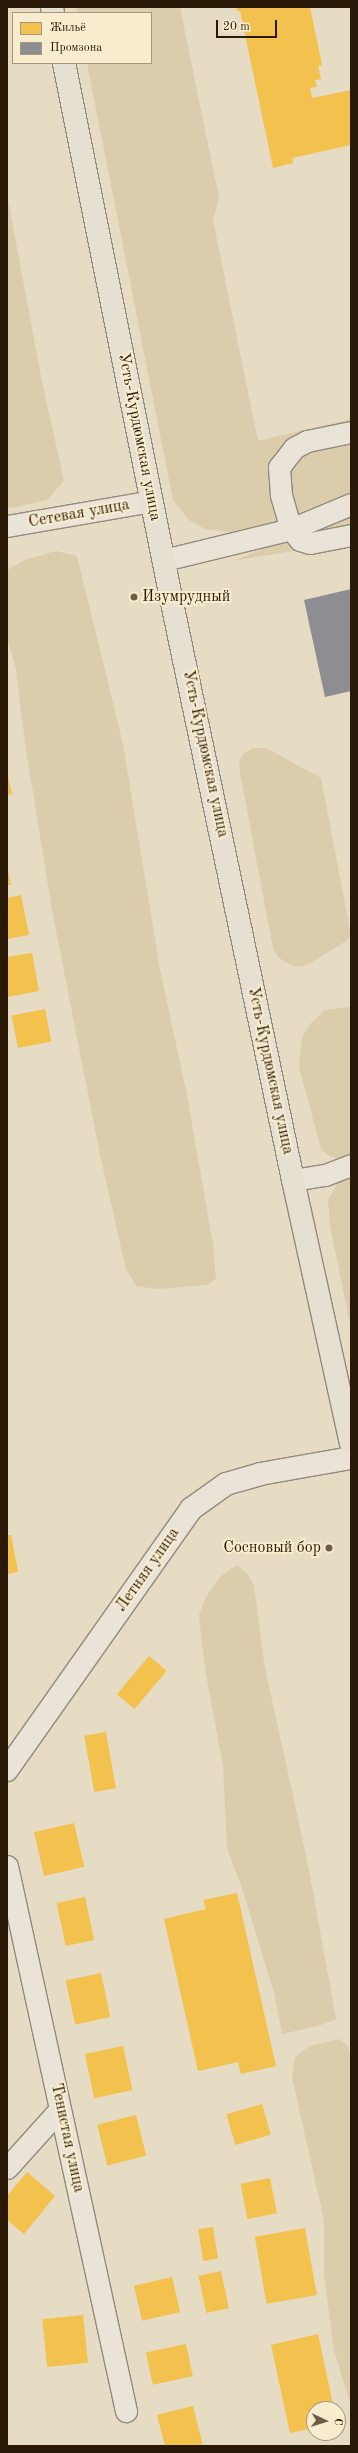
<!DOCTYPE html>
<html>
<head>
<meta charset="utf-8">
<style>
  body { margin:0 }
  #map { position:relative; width:358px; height:2453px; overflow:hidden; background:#e6dbc3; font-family:"Old Standard TT",serif }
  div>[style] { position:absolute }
  .green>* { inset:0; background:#dbccab }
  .homes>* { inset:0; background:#f2c14e; transform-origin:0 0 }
  .industry>* { inset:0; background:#8d8d92 }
  .roads { filter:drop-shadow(1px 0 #928a7b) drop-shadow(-1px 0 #928a7b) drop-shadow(0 1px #928a7b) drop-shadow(0 -1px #928a7b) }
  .minor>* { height:21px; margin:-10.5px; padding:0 10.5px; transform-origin:10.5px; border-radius:10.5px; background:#eae4d8 }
  .tertiary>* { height:22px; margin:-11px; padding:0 11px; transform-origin:11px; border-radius:11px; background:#eae4d8 }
  .primary>* { height:22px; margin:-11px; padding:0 11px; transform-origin:11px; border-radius:11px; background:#e6e0d2 }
  .dots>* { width:11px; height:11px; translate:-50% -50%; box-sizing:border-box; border:2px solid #f8eccf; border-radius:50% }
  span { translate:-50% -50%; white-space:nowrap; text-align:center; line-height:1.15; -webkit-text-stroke:4px #f8eccf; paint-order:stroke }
  .street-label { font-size:16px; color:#2a1907 }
  .poi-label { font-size:16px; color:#2a1907 }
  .left { translate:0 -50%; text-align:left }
  .right { translate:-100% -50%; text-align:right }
  .frame { position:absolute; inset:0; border:8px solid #2a1907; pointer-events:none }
  .legend { position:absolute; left:12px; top:12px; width:140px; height:52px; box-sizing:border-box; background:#f8eccf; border:1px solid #a6987f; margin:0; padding:5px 7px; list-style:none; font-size:12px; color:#2a1907 }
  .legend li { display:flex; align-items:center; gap:8px; height:20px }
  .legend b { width:20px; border:1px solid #a6987f }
  .north { position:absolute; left:306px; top:2401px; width:40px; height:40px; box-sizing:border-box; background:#f8eccf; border:1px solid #a6987f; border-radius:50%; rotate:94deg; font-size:11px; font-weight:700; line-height:16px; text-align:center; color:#2a1907 }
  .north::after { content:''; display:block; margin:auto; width:14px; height:18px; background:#6c5d49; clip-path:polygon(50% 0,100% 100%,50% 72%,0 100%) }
  .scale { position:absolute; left:216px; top:20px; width:61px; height:18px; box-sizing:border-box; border:2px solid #2a1907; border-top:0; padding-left:5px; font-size:12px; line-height:14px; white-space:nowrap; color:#2a1907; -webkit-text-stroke:3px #f8eccf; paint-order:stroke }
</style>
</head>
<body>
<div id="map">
  <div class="green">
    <div style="clip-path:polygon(76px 7px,180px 7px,219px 198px,213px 220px,258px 441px,351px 419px,351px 492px,272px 523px,230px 532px,205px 529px,189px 520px,173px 500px,87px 63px,151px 63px,151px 13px,77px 13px)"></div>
    <div style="clip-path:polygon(7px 194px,42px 382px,64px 481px,47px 500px,12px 508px,7px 507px)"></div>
    <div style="clip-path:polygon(351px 513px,351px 541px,233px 561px)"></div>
    <div style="clip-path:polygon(56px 551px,77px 556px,123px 744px,160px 970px,186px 1090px,213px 1244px,216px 1279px,207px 1285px,157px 1289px,136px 1286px,126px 1269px,100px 1155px,52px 910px,25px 743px,16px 669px,7px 638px,7px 570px,25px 560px)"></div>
    <div style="clip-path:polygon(253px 748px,266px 748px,321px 778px,351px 935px,346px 941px,307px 965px,298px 967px,290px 965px,278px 957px,273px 948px,240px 773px,239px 761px,243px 754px)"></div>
    <div style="clip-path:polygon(351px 1007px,351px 1155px,340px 1160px,329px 1156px,321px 1149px,299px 1067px,302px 1038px,310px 1024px,325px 1010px)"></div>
    <div style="clip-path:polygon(351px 1175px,351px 1329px,330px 1226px,328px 1200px,339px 1180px)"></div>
    <div style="clip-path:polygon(237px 1565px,247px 1573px,254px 1585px,264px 1663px,308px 1865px,336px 2019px,321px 2025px,282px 2034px,274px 1993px,243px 1891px,227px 1848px,223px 1766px,205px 1669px,199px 1615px,206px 1597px,221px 1576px)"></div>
    <div style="clip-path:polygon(339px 2039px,348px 2046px,351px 2059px,351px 2406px,334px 2350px,324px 2275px,324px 2220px,292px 2077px,295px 2057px,310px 2046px)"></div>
  </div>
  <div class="homes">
    <div style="clip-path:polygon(236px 7px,310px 7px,322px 65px,318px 66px,321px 79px,315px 80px,317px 87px,310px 88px,312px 98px,351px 90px,351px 145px,292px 158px,293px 163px,273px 168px,240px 11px,237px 11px)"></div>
    <div style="clip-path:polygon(7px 772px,12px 794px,7px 795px)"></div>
    <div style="clip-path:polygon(7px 865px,11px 885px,7px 885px)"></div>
    <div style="clip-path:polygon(21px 895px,29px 935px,7px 939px,7px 898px)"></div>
    <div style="clip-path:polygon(32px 953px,39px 991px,7px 997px,7px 957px)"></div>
    <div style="left:45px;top:1009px;width:33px;height:34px;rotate:79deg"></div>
    <div style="clip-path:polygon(7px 1535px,11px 1535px,18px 1572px,7px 1574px)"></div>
    <div style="left:149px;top:1656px;width:23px;height:50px;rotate:40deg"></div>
    <div style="left:106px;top:1732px;width:57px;height:22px;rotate:80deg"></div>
    <div style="left:74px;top:1823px;width:45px;height:41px;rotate:77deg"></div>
    <div style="clip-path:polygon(237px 1893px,276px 2066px,241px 2074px,238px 2062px,198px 2071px,164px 1919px,206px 1909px,203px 1900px)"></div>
    <div style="left:85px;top:1897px;width:44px;height:29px;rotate:78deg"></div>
    <div style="left:101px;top:1973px;width:45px;height:36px;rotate:78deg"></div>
    <div style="left:123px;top:2046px;width:45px;height:39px;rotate:78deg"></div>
    <div style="left:262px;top:2104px;width:32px;height:37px;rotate:74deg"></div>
    <div style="left:136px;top:2115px;width:42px;height:40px;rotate:76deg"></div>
    <div style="clip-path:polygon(27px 2172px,55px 2196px,24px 2234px,7px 2220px,7px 2196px)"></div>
    <div style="left:270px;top:2178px;width:36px;height:30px;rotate:79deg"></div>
    <div style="left:213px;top:2227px;width:32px;height:15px;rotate:81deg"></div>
    <div style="left:305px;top:2228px;width:68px;height:51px;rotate:80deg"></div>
    <div style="left:221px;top:2271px;width:38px;height:23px;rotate:78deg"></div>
    <div style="left:172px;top:2277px;width:36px;height:39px;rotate:77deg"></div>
    <div style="left:83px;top:2315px;width:48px;height:41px;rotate:84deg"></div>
    <div style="clip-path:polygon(318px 2334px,334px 2409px,314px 2409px,314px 2428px,290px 2433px,271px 2345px)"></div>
    <div style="left:186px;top:2344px;width:33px;height:41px;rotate:78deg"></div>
    <div style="clip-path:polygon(193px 2406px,203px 2446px,165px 2446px,157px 2415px)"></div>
  </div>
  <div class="industry">
    <div style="clip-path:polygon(351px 589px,351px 691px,325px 697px,304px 600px)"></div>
  </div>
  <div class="roads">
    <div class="minor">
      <div style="left:351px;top:432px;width:45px;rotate:168.4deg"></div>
      <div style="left:307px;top:441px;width:15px;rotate:152deg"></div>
      <div style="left:294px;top:448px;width:24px;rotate:128deg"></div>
      <div style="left:279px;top:467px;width:28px;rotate:86deg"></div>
      <div style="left:281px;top:495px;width:35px;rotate:74deg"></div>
      <div style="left:291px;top:529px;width:14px;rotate:51deg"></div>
      <div style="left:300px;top:540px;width:10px;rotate:17deg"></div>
      <div style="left:310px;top:543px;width:42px;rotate:-11deg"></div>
      <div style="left:7px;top:526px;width:147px;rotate:-9.8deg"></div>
      <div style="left:164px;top:560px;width:131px;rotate:-13.7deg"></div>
      <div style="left:291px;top:529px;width:65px;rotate:-22.6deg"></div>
      <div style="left:293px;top:1180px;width:32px;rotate:-9deg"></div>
      <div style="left:325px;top:1175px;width:28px;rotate:-21deg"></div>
      <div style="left:7px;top:1866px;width:558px;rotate:77.68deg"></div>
      <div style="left:7px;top:2168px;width:79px;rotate:-48.1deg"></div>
    </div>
    <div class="tertiary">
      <div style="left:7px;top:1770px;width:319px;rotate:-54.8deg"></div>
      <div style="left:191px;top:1509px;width:43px;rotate:-35.5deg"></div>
      <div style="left:226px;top:1484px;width:35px;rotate:-16deg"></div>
      <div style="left:260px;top:1474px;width:92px;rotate:-10deg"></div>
    </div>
    <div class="primary">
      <div style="left:52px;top:7px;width:6px;rotate:81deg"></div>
      <div style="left:64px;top:63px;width:546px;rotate:78.69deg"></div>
      <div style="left:171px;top:598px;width:595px;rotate:78.16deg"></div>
      <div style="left:293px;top:1180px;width:270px;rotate:77.6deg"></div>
    </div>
  </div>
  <div class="dots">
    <div style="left:134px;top:597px;background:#6c5d49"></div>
    <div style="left:329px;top:1548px;background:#6c5d49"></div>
  </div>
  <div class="street-label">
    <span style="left:139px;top:437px;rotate:79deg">Усть-Курдюмская улица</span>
    <span style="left:79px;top:514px;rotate:-10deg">Сетевая улица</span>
    <span style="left:205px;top:754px;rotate:78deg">Усть-Курдюмская улица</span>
    <span style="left:270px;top:1071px;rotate:78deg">Усть-Курдюмская улица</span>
    <span style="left:148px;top:1570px;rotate:-55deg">Летняя улица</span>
    <span style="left:67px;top:2138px;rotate:78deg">Тенистая улица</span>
  </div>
  <div class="poi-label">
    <span class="left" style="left:142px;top:597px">Изумрудный</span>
    <span class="right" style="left:321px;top:1548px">Сосновый бор</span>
  </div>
  <div class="frame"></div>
  <ul class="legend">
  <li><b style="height:11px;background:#f2c14e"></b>Жильё</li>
  <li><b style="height:11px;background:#8d8d92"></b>Промзона</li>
  </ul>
  <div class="north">С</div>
  <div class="scale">20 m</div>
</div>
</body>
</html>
